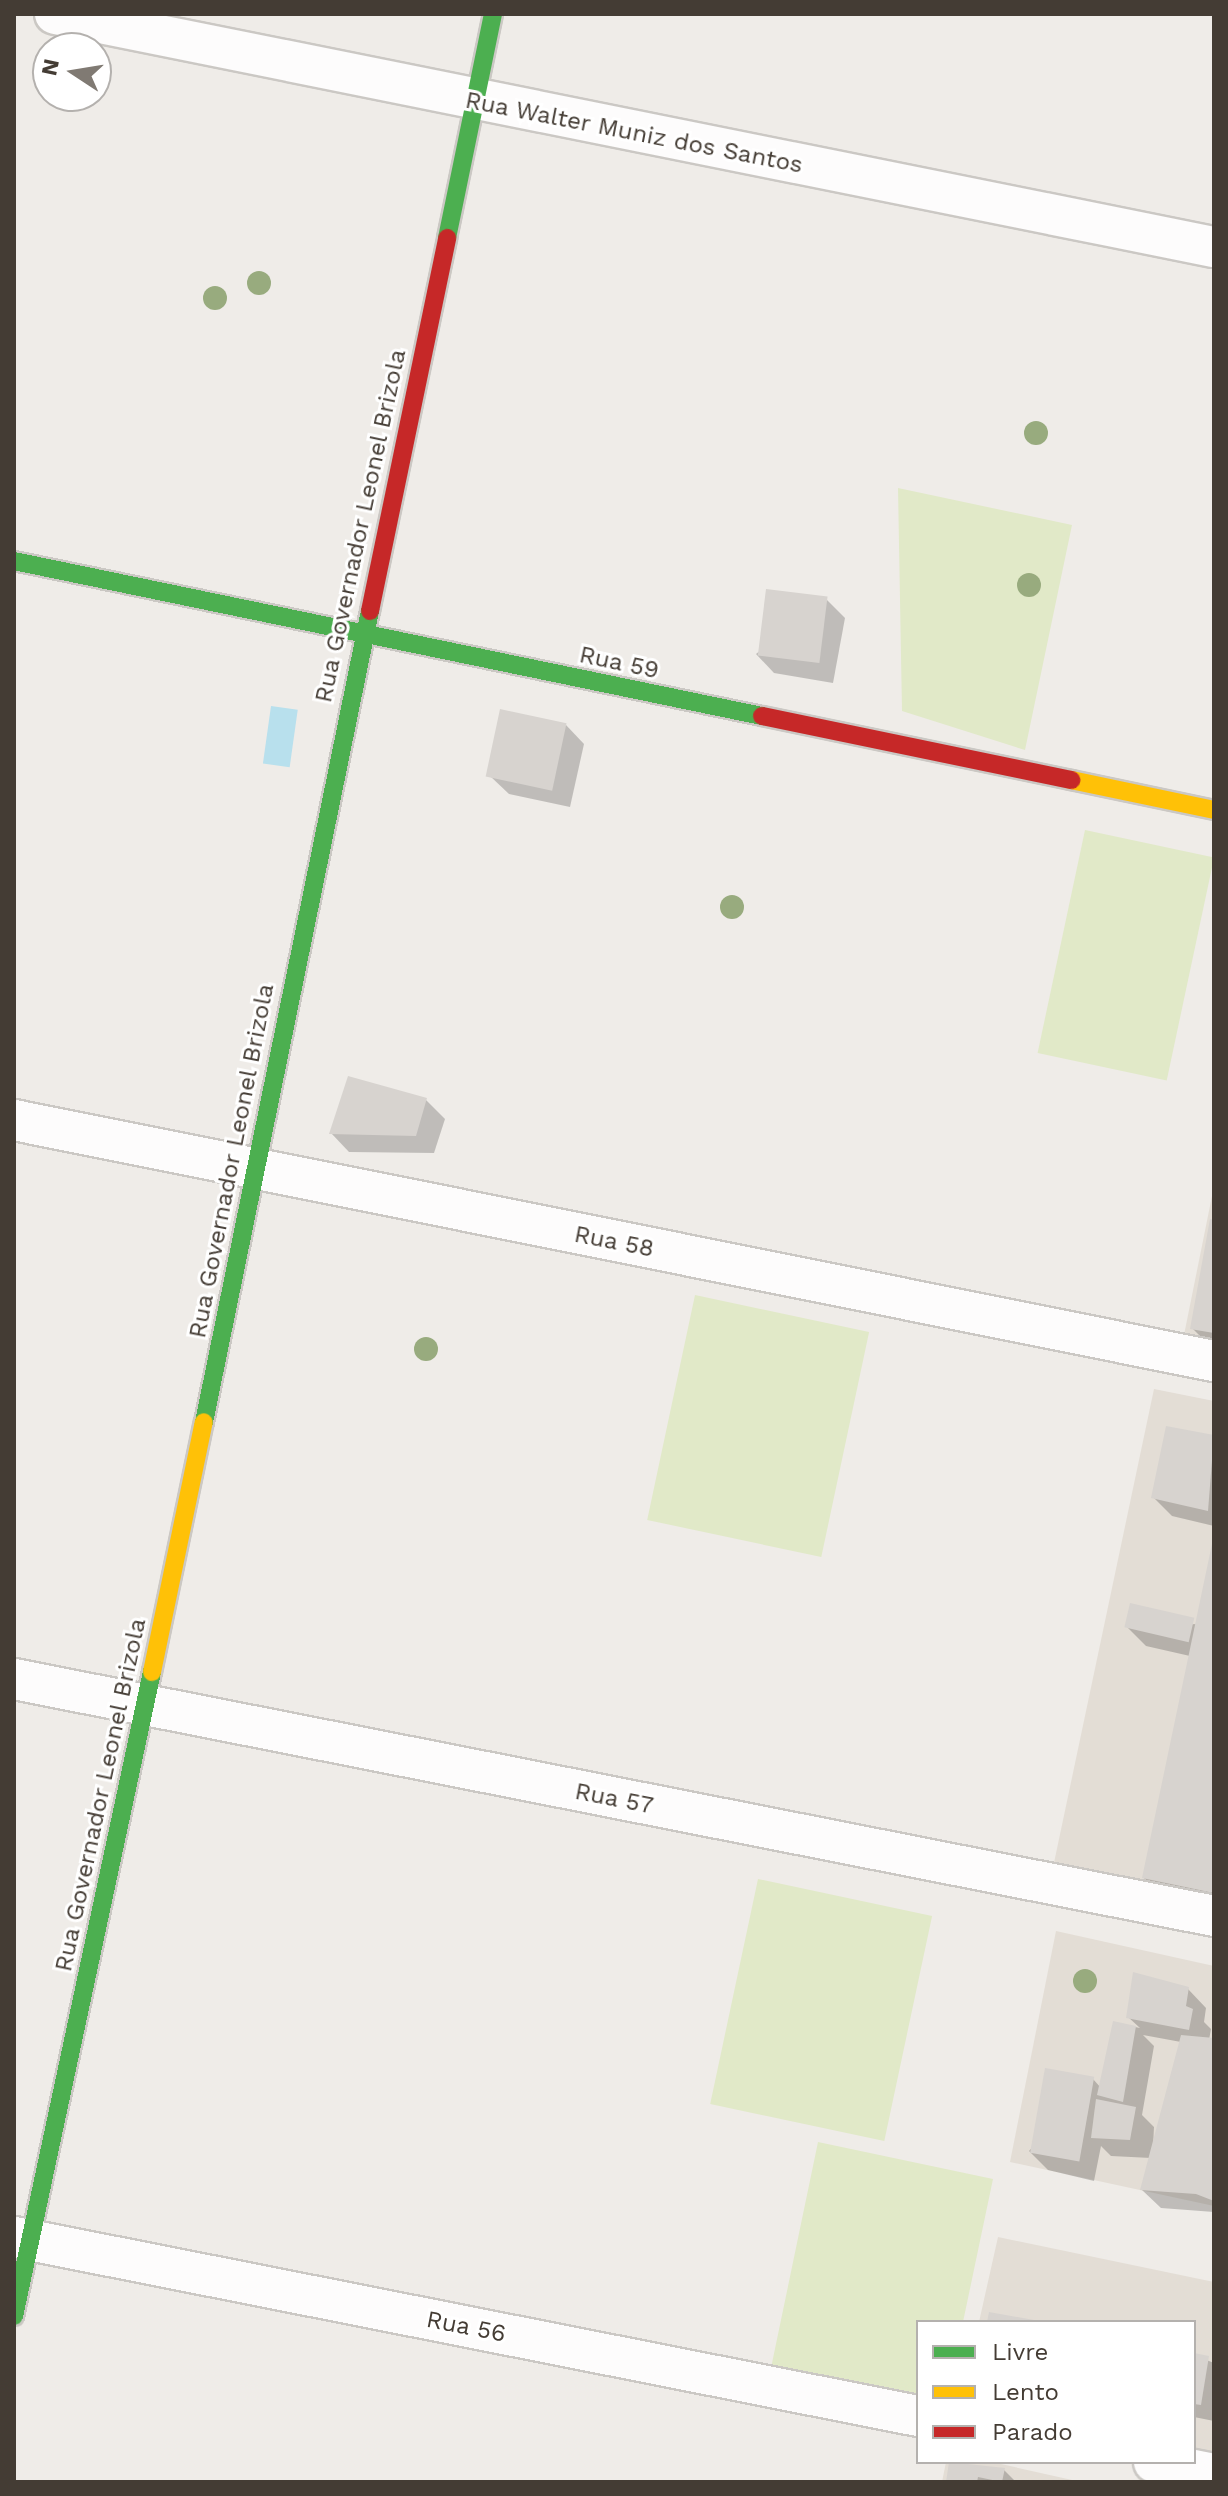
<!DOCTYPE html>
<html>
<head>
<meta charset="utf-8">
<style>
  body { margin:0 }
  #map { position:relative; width:1228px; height:2496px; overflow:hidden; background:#efece8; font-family:"Work Sans",sans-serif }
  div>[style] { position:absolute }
  .residential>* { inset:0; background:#e3ddd5 }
  .green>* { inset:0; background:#e1e9c8; transform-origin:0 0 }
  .water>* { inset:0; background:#b8e0ed; transform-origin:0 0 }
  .shadow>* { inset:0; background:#0003 }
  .building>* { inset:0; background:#d7d3cf; transform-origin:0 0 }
  .roads { filter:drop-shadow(2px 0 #cbc8c4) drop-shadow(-2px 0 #cbc8c4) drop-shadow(0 2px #cbc8c4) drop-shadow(0 -2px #cbc8c4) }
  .street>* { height:40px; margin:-20px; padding:0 20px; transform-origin:20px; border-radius:20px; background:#fdfcfc }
  .fast>* { height:18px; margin:-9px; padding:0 9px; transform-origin:9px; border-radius:9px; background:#4caf50 }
  .slow>* { height:18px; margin:-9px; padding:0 9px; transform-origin:9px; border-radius:9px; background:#ffc107 }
  .jam>* { height:18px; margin:-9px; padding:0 9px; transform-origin:9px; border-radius:9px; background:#c62828 }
  .trees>* { width:24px; height:24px; margin:-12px; border-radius:50%; background:#98ab7e }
  span { translate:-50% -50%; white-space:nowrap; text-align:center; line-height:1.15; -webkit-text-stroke:6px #fff; paint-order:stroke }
  .street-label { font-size:24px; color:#443c34 }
  .frame { position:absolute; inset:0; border:16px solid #443c34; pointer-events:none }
  .legend { position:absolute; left:916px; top:2320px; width:280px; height:144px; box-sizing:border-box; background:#fff; border:2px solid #b4b1ae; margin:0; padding:10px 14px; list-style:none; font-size:24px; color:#443c34 }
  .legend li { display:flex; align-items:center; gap:16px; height:40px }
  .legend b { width:40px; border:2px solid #b4b1ae }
  .north { position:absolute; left:32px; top:32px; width:80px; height:80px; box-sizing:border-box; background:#fff; border:2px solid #b4b1ae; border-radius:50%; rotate:282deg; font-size:22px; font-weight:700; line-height:32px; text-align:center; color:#443c34 }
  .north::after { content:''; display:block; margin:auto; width:28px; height:36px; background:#807a73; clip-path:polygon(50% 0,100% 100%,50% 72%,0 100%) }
</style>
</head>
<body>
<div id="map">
  <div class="residential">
    <div style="clip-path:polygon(1214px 1186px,1214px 1346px,1183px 1340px)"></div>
    <div style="clip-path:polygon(1154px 1389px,1214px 1401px,1214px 1904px,1051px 1877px)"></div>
    <div style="clip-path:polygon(1056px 1931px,1214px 1966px,1214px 2206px,1010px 2162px)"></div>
    <div style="clip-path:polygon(998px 2237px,1214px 2282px,1214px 2453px,1194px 2449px,1194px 2322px,979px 2322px)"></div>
    <div style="clip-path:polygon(946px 2462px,992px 2462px,1081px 2482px,942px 2482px)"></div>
  </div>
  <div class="green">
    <div style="clip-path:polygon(898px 488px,1072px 525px,1025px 750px,902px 711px)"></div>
    <div style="left:1085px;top:830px;width:132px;height:228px;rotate:12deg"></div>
    <div style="left:695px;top:1295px;width:178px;height:230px;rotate:12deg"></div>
    <div style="left:758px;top:1879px;width:178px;height:230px;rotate:12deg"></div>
    <div style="clip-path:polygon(818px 2142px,993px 2179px,963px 2322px,918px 2322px,918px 2398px,771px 2368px)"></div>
  </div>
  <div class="water">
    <div style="left:271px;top:706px;width:27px;height:58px;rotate:8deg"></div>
  </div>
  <div class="shadow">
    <div style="clip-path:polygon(826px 599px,845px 618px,833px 683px,774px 673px,756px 654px)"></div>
    <div style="clip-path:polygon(566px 725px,584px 744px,570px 807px,509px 794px,490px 776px)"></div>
    <div style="clip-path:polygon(426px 1100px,445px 1119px,434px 1153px,349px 1152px,331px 1133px)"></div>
    <div style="clip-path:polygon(1214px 1222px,1214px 1350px,1192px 1328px)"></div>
    <div style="clip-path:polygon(1168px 1428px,1214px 1437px,1214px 1526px,1172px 1516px,1153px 1497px)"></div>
    <div style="clip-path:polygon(1214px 1542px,1214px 1906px,1163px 1896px,1144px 1878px,1190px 1656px,1146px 1646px,1127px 1627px,1197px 1624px)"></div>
    <div style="clip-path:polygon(evenodd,1188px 1989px,1206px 2008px,1204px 2022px,1211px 2029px,1209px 2040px,1214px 2040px,1214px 2212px,1161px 2208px,1142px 2190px,1151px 2158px,1111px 2156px,1101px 2146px,1094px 2181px,1048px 2170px,1029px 2151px,1093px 2079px,1101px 2088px,1115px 2023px,1140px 2028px,1128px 2017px,1188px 1989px,1143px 2035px,1181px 2042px,1153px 2147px,1154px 2127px,1142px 2115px,1154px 2046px,1143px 2035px)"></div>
    <div style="clip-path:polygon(1194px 2355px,1214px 2363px,1214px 2421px,1194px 2417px)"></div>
    <div style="clip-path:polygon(1004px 2470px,1016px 2482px,948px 2482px)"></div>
  </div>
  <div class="building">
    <div style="left:766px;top:589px;width:62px;height:67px;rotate:7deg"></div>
    <div style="left:500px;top:709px;width:68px;height:69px;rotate:12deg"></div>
    <div style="clip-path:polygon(348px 1076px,427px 1098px,416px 1136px,329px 1134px)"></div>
    <div style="clip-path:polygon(1210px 1219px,1214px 1220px,1214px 1333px,1190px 1329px)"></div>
    <div style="clip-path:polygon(1166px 1426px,1214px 1435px,1208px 1511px,1151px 1498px)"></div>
    <div style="clip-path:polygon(1213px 1539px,1214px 1539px,1214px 1893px,1142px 1878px)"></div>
    <div style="left:1130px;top:1603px;width:66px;height:25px;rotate:13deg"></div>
    <div style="clip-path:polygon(1133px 1972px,1189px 1987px,1186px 2006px,1193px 2009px,1189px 2030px,1126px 2018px)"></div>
    <div style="clip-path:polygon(1113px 2021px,1136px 2026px,1123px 2102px,1097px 2095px)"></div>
    <div style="clip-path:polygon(1181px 2035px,1214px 2038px,1214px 2201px,1196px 2194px,1140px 2190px)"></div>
    <div style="left:1045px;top:2068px;width:50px;height:86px;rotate:10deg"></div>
    <div style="clip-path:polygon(1096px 2099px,1136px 2107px,1130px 2140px,1091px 2138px)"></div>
    <div style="clip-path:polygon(989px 2312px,1034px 2320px,1034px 2322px,987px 2322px)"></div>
    <div style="clip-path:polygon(1194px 2353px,1209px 2356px,1201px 2405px,1194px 2404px)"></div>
    <div style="clip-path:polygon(949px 2462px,1005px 2468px,1002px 2482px,978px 2477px,977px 2482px,946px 2482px)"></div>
  </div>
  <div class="roads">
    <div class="street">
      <div style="left:55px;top:14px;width:1182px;rotate:11.37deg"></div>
      <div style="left:14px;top:1120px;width:1224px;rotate:11.36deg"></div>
      <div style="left:14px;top:1679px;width:1223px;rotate:11.17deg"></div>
      <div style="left:14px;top:2237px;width:922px;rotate:11.2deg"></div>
      <div style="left:1154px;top:2462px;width:61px;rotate:11.3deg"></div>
    </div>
    <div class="fast">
      <div style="left:447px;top:238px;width:229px;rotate:-78.4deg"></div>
      <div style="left:14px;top:561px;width:764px;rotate:11.71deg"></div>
      <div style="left:204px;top:1422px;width:828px;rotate:-78.43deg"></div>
      <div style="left:14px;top:2316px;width:659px;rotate:-77.91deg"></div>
    </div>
    <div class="slow">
      <div style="left:1071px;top:780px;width:146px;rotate:11.8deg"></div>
      <div style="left:152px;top:1672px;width:255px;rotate:-78.3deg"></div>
    </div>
    <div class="jam">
      <div style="left:370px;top:611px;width:381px;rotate:-78.3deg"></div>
      <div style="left:762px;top:716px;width:316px;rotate:11.7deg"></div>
    </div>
  </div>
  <div class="trees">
    <div style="left:259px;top:283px"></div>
    <div style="left:215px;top:298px"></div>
    <div style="left:1036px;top:433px"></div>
    <div style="left:1029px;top:585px"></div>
    <div style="left:732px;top:907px"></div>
    <div style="left:426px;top:1349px"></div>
    <div style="left:1085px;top:1981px"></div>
  </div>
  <div class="street-label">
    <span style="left:634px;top:133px;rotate:11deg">Rua Walter Muniz dos Santos</span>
    <span style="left:361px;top:526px;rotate:-78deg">Rua Governador Leonel Brizola</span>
    <span style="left:619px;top:663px;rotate:12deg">Rua 59</span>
    <span style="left:232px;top:1161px;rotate:-79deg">Rua Governador Leonel Brizola</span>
    <span style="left:614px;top:1242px;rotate:11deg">Rua 58</span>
    <span style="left:101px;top:1795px;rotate:-78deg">Rua Governador Leonel Brizola</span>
    <span style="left:614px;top:1799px;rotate:11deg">Rua 57</span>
    <span style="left:466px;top:2327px;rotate:11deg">Rua 56</span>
  </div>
  <div class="frame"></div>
  <ul class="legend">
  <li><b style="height:10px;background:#4caf50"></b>Livre</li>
  <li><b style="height:10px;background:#ffc107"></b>Lento</li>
  <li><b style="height:10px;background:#c62828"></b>Parado</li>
  </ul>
  <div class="north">N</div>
</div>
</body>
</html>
